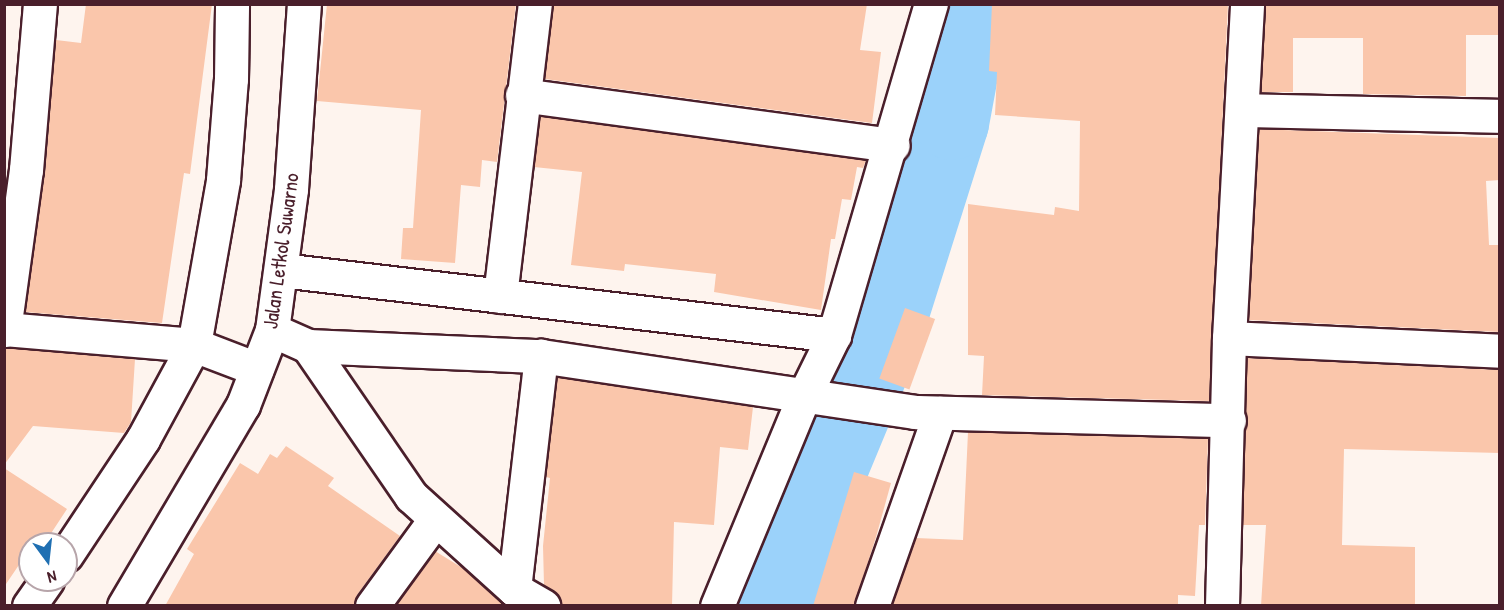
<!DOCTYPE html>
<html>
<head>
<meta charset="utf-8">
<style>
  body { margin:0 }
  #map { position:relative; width:1504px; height:610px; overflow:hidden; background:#fef4ee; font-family:"Patrick Hand",sans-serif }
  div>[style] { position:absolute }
  .river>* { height:74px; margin:-37px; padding:0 37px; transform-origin:37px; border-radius:37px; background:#9bd2fa }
  .building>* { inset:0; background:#fac6ab; transform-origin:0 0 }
  .roads { filter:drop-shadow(2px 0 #4a1f2b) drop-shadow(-2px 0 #4a1f2b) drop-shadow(0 2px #4a1f2b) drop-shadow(0 -2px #4a1f2b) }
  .minor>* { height:33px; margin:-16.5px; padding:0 16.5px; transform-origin:16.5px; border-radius:16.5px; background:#fff }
  .tertiary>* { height:33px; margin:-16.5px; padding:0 16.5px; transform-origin:16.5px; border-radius:16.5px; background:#fff }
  span { translate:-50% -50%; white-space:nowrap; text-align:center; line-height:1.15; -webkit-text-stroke:4.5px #fff; paint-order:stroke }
  .street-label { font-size:21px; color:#4a1f2b }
  .frame { position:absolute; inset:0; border:6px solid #4a1f2b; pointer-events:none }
  .north { position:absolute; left:18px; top:532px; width:60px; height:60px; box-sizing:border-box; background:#fff; border:2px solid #b7a5aa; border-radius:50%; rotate:165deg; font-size:16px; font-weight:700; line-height:24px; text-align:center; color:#4a1f2b }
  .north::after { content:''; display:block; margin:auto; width:21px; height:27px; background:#1f6fb2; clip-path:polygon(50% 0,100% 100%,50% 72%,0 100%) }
</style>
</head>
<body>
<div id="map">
  <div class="river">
    <div style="left:774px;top:606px;width:279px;rotate:-67.5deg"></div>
    <div style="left:881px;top:348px;width:236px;rotate:-72.5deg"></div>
    <div style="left:952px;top:123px;width:121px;rotate:-79.5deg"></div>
  </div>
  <div class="building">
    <div style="clip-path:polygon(86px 4px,212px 4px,190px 174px,184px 173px,162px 323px,25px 312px,45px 172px,56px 40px,81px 43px)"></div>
    <div style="clip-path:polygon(327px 4px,516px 4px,497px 162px,482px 160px,480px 187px,461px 185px,455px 263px,401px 259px,403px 228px,413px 228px,421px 110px,317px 101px)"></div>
    <div style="clip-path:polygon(553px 4px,867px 4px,860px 50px,881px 52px,872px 123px,545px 79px)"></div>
    <div style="clip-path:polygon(992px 4px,1228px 4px,1209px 401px,982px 395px,984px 356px,968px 355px,968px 204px,1054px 215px,1055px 207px,1079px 211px,1080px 121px,995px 115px,997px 72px,989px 71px)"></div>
    <div style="clip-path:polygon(1266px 4px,1500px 4px,1500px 35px,1466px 35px,1466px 96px,1363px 94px,1363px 38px,1293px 38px,1293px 92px,1261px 92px)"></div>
    <div style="clip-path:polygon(540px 116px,866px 160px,863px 168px,857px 167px,851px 200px,842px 199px,835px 239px,831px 239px,821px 310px,714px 292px,716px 274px,625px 264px,624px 271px,571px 265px,582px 172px,534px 167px)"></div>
    <div style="clip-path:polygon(1259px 129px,1500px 138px,1500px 180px,1486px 181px,1489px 245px,1500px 245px,1500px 332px,1249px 320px)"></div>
    <div style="left:905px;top:308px;width:32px;height:75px;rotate:20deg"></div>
    <div style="clip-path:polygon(6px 348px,135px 359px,131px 422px,124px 433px,33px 426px,4px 465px)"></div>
    <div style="clip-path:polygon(1247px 358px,1500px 370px,1500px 453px,1344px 449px,1342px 545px,1415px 547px,1415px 606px,1261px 606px,1266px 525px,1243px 525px)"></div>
    <div style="clip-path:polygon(557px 377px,753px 407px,748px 450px,720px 447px,714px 525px,674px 522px,672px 606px,562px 606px,559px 596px,544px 585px,543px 546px,550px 478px,546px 477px)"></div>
    <div style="clip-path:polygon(968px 432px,1208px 438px,1205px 525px,1199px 525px,1195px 596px,1178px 595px,1178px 606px,892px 606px,916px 538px,963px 540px)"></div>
    <div style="clip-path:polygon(286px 446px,334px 478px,328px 486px,400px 536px,357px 595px,354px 606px,165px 606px,194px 554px,187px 549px,240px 463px,258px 474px,270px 454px,277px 458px)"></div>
    <div style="clip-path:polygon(4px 468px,67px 509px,44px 544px,30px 544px,30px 555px,27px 553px,4px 587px)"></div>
    <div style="clip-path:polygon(854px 472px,891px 483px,876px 537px,854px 606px,813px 606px)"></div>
    <div style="clip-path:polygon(435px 551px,464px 569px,505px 606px,396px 606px)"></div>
  </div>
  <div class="roads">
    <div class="minor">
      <div style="left:522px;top:95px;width:374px;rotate:7.7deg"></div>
      <div style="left:1242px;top:110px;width:258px;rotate:1.3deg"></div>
      <div style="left:281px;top:270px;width:557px;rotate:6.7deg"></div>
      <div style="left:500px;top:296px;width:294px;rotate:-83.2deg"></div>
      <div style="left:4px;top:329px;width:191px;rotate:4.8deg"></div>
      <div style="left:194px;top:345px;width:67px;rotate:20.9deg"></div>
      <div style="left:4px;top:330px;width:162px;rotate:-82.2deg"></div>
      <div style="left:26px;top:170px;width:167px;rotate:-85.2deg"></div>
      <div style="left:272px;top:330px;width:39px;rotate:24deg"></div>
      <div style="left:308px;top:346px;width:233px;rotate:2.5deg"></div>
      <div style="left:541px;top:356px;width:378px;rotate:8.5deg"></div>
      <div style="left:915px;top:412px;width:314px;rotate:1.5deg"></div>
      <div style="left:1229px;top:338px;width:271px;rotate:2.7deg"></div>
      <div style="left:308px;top:346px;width:182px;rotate:55.5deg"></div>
      <div style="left:411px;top:496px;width:139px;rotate:42.1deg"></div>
      <div style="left:514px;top:589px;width:34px;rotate:30deg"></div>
      <div style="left:66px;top:555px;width:139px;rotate:-56.4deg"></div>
      <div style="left:143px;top:439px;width:107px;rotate:-61.5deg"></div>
      <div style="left:194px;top:345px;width:168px;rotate:-80deg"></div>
      <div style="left:223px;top:180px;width:101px;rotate:-85.5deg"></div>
      <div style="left:231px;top:79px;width:75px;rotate:-89.2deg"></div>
      <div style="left:514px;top:589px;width:235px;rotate:-83.4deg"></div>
      <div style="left:29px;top:606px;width:32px;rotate:-55deg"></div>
      <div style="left:372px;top:606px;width:105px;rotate:-53.9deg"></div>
      <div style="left:717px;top:606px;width:230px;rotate:-67.5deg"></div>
      <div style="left:805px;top:394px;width:66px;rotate:-63.8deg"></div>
      <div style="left:834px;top:335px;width:345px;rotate:-73.7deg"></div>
      <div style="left:872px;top:606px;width:205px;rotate:-70.6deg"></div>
      <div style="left:1222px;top:606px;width:268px;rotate:-88.5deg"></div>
      <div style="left:1229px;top:338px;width:334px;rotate:-86.9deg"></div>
    </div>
    <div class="tertiary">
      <div style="left:124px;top:606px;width:234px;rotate:-59.4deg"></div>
      <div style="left:243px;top:405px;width:80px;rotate:-68.9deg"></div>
      <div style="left:272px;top:330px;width:142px;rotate:-82.3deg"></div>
      <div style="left:291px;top:189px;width:185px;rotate:-86deg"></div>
    </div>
  </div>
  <div class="street-label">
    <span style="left:281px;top:251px;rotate:-82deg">Jalan Letkol Suwarno</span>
  </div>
  <div class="frame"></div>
  <div class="north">N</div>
</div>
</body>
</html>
